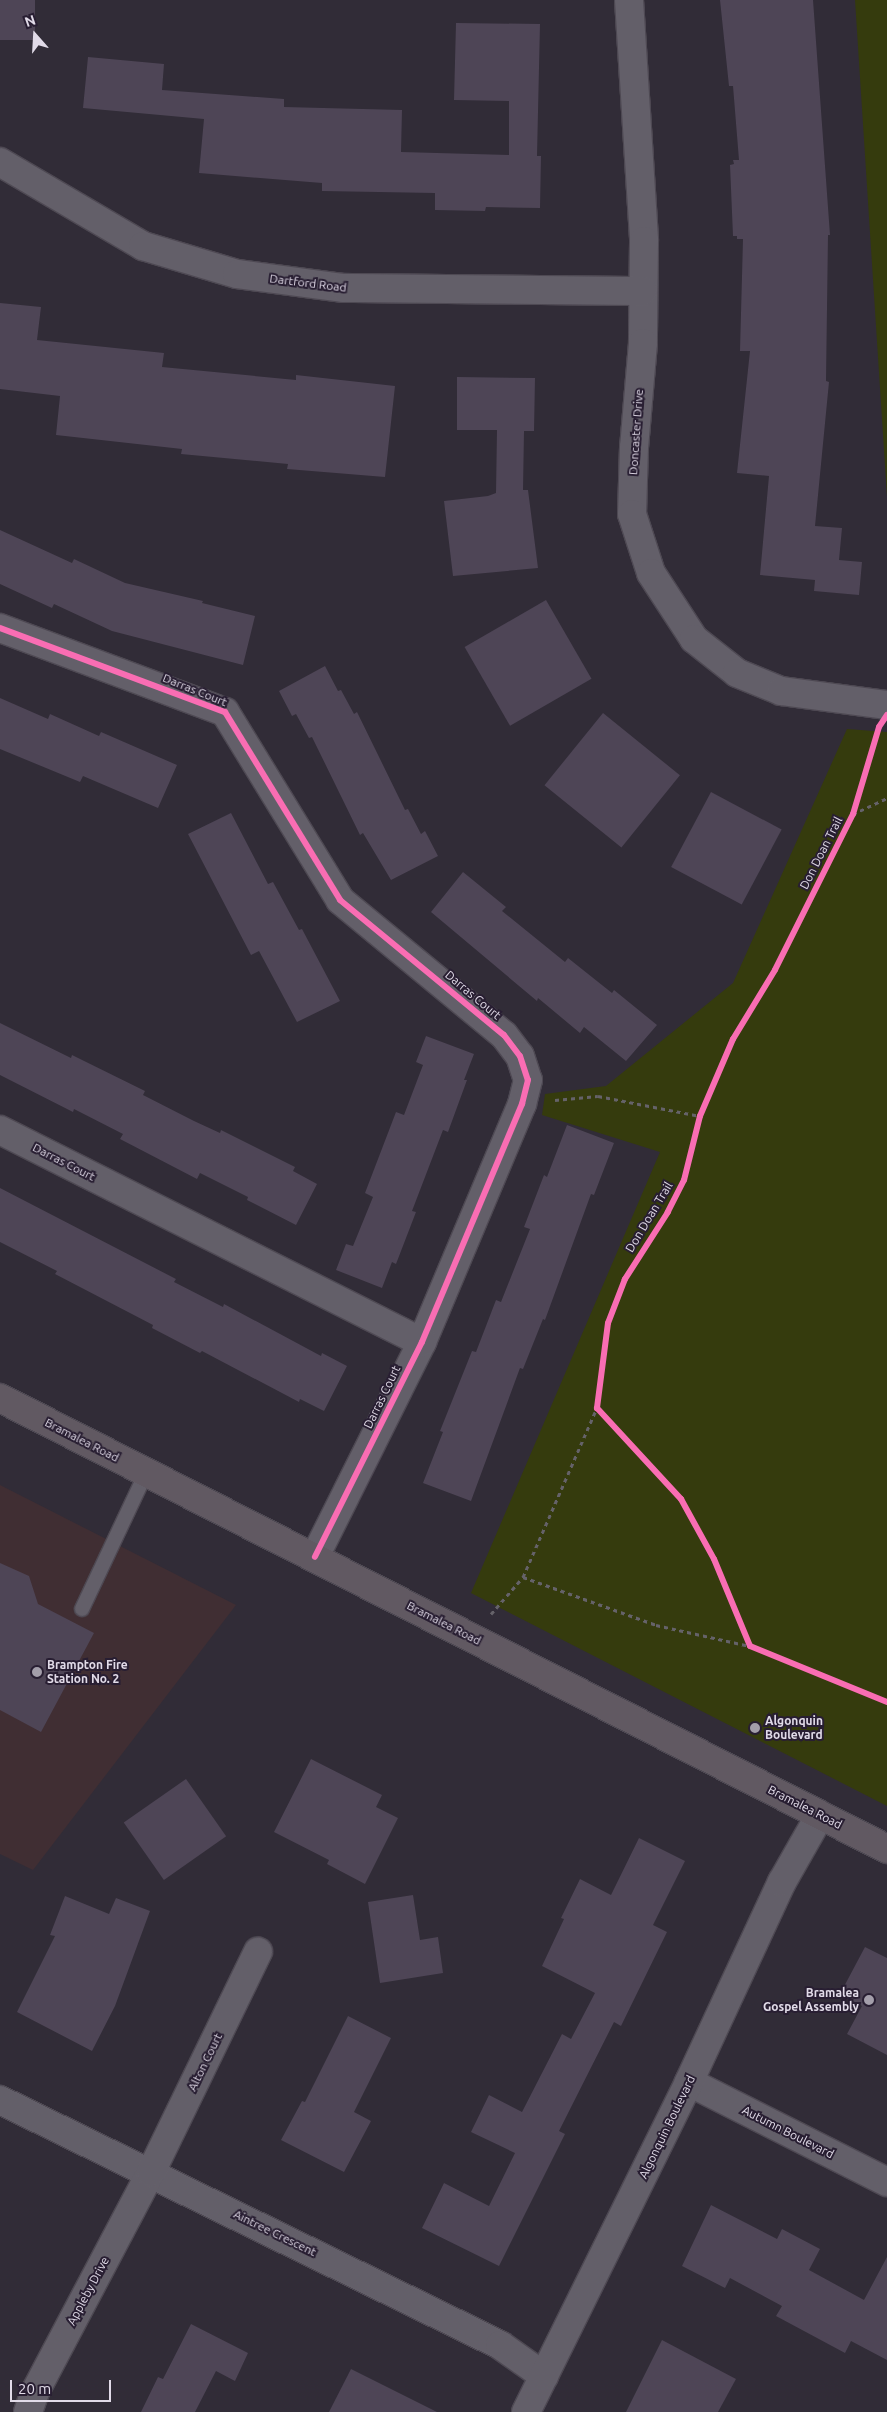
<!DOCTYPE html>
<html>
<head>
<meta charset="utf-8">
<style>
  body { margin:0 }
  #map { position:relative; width:887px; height:2412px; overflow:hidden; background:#312c37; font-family:Ubuntu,sans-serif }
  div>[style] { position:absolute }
  .commercial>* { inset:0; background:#402e33 }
  .green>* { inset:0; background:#353b0d }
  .building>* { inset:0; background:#4e4556; transform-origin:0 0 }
  .path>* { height:3px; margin-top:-1.5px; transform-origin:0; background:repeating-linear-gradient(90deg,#656269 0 4px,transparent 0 8px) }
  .roads { filter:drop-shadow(1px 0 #4e4953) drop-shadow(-1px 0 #4e4953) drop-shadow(0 1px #4e4953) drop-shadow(0 -1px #4e4953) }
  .service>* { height:14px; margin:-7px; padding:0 7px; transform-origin:7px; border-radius:7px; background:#635f69 }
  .minor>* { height:28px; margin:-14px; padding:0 14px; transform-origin:14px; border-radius:14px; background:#635f69 }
  .secondary>* { height:28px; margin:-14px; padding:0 14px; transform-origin:14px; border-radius:14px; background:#615962 }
  .cycleway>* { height:6px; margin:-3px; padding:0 3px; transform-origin:3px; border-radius:3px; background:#f96db3 }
  .dots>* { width:14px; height:14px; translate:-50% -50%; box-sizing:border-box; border:2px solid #281e32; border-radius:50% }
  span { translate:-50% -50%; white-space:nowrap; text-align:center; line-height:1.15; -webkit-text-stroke:4px #281e32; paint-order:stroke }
  .street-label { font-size:12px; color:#e1dbe8 }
  .poi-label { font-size:12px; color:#e1dbe8; font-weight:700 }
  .left { translate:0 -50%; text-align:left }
  .right { translate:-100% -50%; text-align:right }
  .north { position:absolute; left:10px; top:10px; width:50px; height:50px; -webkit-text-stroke:4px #281e32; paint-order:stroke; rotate:341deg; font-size:14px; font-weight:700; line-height:20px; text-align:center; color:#e1dbe8 }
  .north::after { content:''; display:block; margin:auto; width:18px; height:22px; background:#e1dbe8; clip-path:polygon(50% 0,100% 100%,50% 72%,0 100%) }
  .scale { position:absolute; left:10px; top:2380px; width:101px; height:22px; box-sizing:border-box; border:2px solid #e1dbe8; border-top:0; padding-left:6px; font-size:15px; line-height:18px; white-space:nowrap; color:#e1dbe8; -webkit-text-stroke:4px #281e32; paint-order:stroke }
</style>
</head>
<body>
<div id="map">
  <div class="commercial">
    <div style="clip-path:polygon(0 1485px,236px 1605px,33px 1870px,0 1854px)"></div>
  </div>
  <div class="green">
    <div style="clip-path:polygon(855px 0,887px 0,887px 497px,872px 264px)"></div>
    <div style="clip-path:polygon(847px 729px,887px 732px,887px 1806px,471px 1593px,660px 1152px,542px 1115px,545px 1094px,606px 1086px,733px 983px)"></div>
  </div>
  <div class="building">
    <div style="left:0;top:0;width:35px;height:40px"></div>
    <div style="clip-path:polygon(720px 0,813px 0,830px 235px,828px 235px,826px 381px,829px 382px,815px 526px,842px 528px,839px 560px,862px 562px,859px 595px,814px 591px,815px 580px,760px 575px,769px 476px,737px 473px,750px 351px,740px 351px,743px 239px,737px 239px,737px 236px,733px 236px,730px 165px,734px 164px,733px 160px,739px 160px,733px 86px,729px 86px)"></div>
    <div style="clip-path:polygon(456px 23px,540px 24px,537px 156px,541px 156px,540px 208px,486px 207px,485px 211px,435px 210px,435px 193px,322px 191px,322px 183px,199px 173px,204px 119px,83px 108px,88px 57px,164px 64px,162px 90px,284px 99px,284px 107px,402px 110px,401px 152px,509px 155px,509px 101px,454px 100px)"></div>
    <div style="clip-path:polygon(0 303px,41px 307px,37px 340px,164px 353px,162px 367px,296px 380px,296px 375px,395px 386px,385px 477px,287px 469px,288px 464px,181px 454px,182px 449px,56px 435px,60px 396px,0 389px)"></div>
    <div style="clip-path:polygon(457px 377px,535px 378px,534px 431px,524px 431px,523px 490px,528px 490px,538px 568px,453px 576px,444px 501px,488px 496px,496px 493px,497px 430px,457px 430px)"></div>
    <div style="clip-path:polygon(0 530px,72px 563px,74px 559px,125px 583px,203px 601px,202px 603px,255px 616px,243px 665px,112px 631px,54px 604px,52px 608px,0 584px)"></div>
    <div style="left:546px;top:600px;width:91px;height:94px;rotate:60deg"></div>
    <div style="clip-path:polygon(325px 666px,338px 691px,341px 690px,354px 714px,357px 712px,405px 810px,408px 809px,421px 834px,425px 831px,438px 856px,391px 880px,363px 833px,360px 835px,312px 737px,309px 738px,296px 714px,292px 716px,279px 691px)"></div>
    <div style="clip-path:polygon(0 698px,48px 719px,50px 714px,99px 736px,101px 732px,177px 765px,158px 808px,83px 776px,80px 782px,0 749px)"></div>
    <div style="left:603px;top:713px;width:99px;height:93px;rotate:39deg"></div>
    <div style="left:711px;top:792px;width:80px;height:85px;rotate:28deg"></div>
    <div style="clip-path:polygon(231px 813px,268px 884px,273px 882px,299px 930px,302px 929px,340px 1001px,297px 1022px,259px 951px,251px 955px,188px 834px)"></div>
    <div style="clip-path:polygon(463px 872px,506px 907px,502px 911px,565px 962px,568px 958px,612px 993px,614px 990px,657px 1025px,626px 1061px,584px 1027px,580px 1033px,538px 998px,537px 1001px,431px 912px)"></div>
    <div style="clip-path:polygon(0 1023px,71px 1058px,72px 1055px,145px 1091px,143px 1095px,194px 1121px,220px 1133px,221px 1130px,295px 1167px,293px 1171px,317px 1184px,296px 1225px,247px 1200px,248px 1197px,200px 1173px,197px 1179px,120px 1139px,123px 1134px,74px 1109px,73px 1112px,0 1075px)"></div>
    <div style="clip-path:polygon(426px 1036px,474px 1054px,464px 1080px,467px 1080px,448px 1132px,443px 1130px,412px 1211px,416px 1212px,396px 1264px,392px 1262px,382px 1288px,336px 1270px,346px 1244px,353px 1246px,373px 1197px,365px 1193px,396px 1112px,404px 1115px,423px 1065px,416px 1062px)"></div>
    <div style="clip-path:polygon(567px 1125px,614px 1143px,594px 1195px,591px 1194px,545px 1320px,543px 1319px,523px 1369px,520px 1368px,471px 1501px,423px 1483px,443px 1432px,440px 1431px,472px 1351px,476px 1352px,496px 1300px,501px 1302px,530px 1229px,524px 1227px,544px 1175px,547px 1177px)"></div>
    <div style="clip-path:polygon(0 1188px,176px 1279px,174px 1282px,223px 1307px,224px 1304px,321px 1356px,322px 1353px,347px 1366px,324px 1411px,300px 1399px,299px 1402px,202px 1351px,200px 1353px,152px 1328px,153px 1325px,55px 1274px,57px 1271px,0 1242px)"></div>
    <div style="clip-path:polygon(0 1563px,29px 1576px,38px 1604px,94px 1633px,41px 1732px,0 1710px)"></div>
    <div style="clip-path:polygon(311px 1759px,382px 1795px,376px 1807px,398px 1818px,365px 1884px,327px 1864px,329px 1860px,274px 1832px)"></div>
    <div style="left:186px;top:1779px;width:70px;height:76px;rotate:55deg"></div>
    <div style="clip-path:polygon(639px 1838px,685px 1861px,653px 1925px,667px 1932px,621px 2026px,614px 2022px,559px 2131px,565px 2134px,499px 2266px,422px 2228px,444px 2183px,489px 2206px,515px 2153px,471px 2132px,489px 2095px,522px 2112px,562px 2034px,571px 2039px,595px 1993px,542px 1966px,564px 1919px,561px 1918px,580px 1879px,611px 1895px)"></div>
    <div style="clip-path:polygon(413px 1895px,420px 1940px,438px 1937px,443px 1973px,380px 1983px,368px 1902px)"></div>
    <div style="clip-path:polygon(65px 1896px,109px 1914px,116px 1898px,150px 1911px,115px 2006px,92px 2051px,17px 2012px,55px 1936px,50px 1935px)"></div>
    <div style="clip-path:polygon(865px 1947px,887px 1958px,887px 2055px,847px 2034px,862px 2006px,840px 1994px)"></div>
    <div style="clip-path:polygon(348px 2016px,391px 2038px,354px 2112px,371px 2121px,344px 2172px,281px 2140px,302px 2101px,305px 2102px)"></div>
    <div style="clip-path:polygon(711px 2205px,777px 2239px,782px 2229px,820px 2249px,809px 2270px,864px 2300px,887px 2257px,887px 2360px,851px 2341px,845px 2353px,776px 2316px,782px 2306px,730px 2278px,725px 2288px,682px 2266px)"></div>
    <div style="clip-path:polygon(191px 2324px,248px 2353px,235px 2381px,216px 2371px,195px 2412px,141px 2412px,158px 2377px,163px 2379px)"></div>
    <div style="clip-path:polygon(662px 2340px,736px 2379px,718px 2412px,626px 2412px)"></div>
    <div style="clip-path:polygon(351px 2369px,437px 2412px,329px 2412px)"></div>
  </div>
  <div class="path">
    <div style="left:853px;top:814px;width:38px;rotate:-25deg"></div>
    <div style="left:555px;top:1100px;width:43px;rotate:-5.3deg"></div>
    <div style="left:598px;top:1096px;width:104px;rotate:11.1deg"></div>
    <div style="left:597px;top:1408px;width:124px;rotate:47.3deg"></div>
    <div style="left:681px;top:1499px;width:68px;rotate:61.2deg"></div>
    <div style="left:714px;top:1559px;width:94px;rotate:67.5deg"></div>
    <div style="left:523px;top:1577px;width:184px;rotate:-66.4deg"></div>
    <div style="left:597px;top:1408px;width:86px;rotate:-82.6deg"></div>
    <div style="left:608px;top:1323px;width:47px;rotate:-68.9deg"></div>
    <div style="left:625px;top:1279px;width:80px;rotate:-57.3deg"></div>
    <div style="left:668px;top:1212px;width:36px;rotate:-63deg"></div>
    <div style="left:684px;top:1180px;width:66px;rotate:-76deg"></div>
    <div style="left:700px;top:1116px;width:84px;rotate:-66.8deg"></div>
    <div style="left:733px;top:1039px;width:81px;rotate:-58.7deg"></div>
    <div style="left:775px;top:970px;width:174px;rotate:-63.4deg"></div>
    <div style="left:853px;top:814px;width:84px;rotate:-73.3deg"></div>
    <div style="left:491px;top:1614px;width:49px;rotate:-49.1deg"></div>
    <div style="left:523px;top:1577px;width:141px;rotate:19.8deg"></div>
    <div style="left:656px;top:1625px;width:96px;rotate:12.6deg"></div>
  </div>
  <div class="roads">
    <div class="service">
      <div style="left:82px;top:1609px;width:150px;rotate:-64.8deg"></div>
    </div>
    <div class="minor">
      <div style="left:629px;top:0;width:241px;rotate:86.4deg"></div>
      <div style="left:644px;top:241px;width:102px;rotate:90.6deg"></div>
      <div style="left:643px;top:343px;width:104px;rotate:94.9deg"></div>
      <div style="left:634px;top:447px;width:67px;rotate:91.7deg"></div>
      <div style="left:632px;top:514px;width:62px;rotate:72.1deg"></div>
      <div style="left:651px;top:573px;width:79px;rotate:56.9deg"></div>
      <div style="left:694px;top:639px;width:55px;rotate:38.3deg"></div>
      <div style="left:737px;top:673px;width:48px;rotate:22.2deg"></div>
      <div style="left:781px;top:691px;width:107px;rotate:7.5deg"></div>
      <div style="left:0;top:162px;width:166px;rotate:30.4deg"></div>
      <div style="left:143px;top:246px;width:98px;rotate:16.6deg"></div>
      <div style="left:237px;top:274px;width:108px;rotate:7.5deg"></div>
      <div style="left:344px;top:288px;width:299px;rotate:0.6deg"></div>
      <div style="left:0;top:628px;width:240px;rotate:20.5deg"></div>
      <div style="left:225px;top:712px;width:220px;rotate:58.5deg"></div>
      <div style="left:340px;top:900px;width:212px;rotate:39.5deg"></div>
      <div style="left:504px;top:1035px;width:26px;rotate:53deg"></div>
      <div style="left:520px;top:1056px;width:25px;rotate:72deg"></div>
      <div style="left:528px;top:1080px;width:25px;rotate:104deg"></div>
      <div style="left:522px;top:1104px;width:258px;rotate:112.8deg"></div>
      <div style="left:422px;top:1342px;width:240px;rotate:116.5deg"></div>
      <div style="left:0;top:1130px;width:472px;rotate:26.7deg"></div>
      <div style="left:689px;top:2082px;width:222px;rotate:26.8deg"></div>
      <div style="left:0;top:2100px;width:557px;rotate:26.1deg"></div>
      <div style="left:500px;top:2345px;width:54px;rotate:35.2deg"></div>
      <div style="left:28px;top:2412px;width:21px;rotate:-71deg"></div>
      <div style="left:35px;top:2392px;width:249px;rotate:-62.2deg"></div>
      <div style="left:151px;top:2172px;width:245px;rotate:-64.1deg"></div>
      <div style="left:526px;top:2412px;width:368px;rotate:-63.7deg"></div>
      <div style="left:689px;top:2082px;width:221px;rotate:-65.1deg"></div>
      <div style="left:782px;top:1882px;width:77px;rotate:-60.4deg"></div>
    </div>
    <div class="secondary">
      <div style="left:0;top:1398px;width:995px;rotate:26.95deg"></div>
    </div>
  </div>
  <div class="cycleway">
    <div style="left:0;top:628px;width:240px;rotate:20.5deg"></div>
    <div style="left:225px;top:712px;width:220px;rotate:58.5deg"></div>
    <div style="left:340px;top:900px;width:212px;rotate:39.5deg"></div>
    <div style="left:504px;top:1035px;width:26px;rotate:53deg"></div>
    <div style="left:520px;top:1056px;width:25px;rotate:72deg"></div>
    <div style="left:528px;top:1080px;width:25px;rotate:104deg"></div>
    <div style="left:522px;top:1104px;width:258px;rotate:112.8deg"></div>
    <div style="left:422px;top:1342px;width:240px;rotate:116.5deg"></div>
    <div style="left:887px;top:715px;width:14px;rotate:124deg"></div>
    <div style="left:879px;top:727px;width:91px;rotate:106.6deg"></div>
    <div style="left:853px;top:814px;width:174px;rotate:116.6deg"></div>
    <div style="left:775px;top:970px;width:81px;rotate:121.3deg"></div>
    <div style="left:733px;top:1039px;width:84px;rotate:113.2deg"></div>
    <div style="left:700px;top:1116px;width:66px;rotate:104deg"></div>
    <div style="left:684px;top:1180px;width:36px;rotate:117deg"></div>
    <div style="left:668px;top:1212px;width:80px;rotate:122.7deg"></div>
    <div style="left:625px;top:1279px;width:47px;rotate:111.1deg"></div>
    <div style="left:608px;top:1323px;width:86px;rotate:97.4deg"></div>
    <div style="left:597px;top:1408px;width:124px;rotate:47.3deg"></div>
    <div style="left:681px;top:1499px;width:68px;rotate:61.2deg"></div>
    <div style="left:714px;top:1559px;width:94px;rotate:67.5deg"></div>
    <div style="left:750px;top:1646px;width:148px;rotate:22.2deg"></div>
  </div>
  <div class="dots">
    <div style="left:37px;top:1672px;background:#a39eaa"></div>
    <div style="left:755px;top:1728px;background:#a39eaa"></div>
    <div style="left:869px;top:2000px;background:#a39eaa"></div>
  </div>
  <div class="street-label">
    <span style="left:308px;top:283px;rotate:7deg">Dartford Road</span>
    <span style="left:636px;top:432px;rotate:-86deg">Doncaster Drive</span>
    <span style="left:195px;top:690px;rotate:22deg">Darras Court</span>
    <span style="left:821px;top:853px;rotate:-63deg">Don Doan Trail</span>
    <span style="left:473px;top:995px;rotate:40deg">Darras Court</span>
    <span style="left:64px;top:1162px;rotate:27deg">Darras Court</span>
    <span style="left:649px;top:1217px;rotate:-59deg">Don Doan Trail</span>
    <span style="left:382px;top:1397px;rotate:-64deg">Darras Court</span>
    <span style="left:82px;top:1440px;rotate:27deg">Bramalea Road</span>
    <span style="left:444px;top:1623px;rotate:27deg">Bramalea Road</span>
    <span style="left:805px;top:1807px;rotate:27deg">Bramalea Road</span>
    <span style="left:205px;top:2062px;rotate:-64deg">Alton Court</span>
    <span style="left:667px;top:2127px;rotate:-64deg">Algonquin Boulevard</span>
    <span style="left:788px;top:2132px;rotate:27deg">Autumn Boulevard</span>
    <span style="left:275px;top:2233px;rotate:26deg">Aintree Crescent</span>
    <span style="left:88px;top:2291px;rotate:-62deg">Appleby Drive</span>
  </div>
  <div class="poi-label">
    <span class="left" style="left:47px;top:1672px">Brampton Fire<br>Station No. 2</span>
    <span class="left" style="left:765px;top:1728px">Algonquin<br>Boulevard</span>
    <span class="right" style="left:859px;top:2000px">Bramalea<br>Gospel Assembly</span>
  </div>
  <div class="north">N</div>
  <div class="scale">20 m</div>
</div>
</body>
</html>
